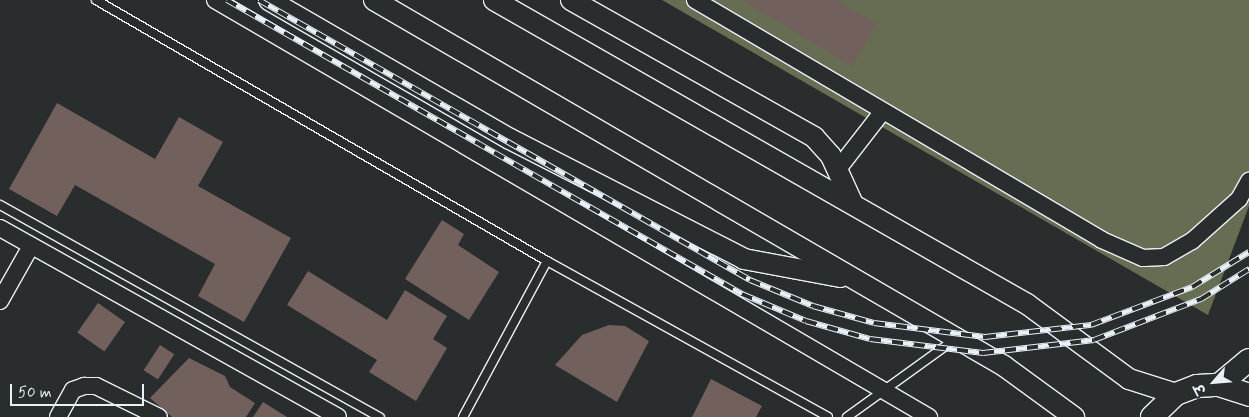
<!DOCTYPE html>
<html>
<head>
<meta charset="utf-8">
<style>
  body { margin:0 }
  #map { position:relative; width:1249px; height:417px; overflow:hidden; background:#2a2d2e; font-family:Mynerve,"Playpen Sans Deva",sans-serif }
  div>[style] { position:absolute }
  .green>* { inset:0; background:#676d52 }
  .building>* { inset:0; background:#72605d; transform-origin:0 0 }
  .roads { filter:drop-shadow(1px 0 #e8f1f8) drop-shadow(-1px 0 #e8f1f8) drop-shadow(0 1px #e8f1f8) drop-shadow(0 -1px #e8f1f8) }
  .service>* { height:8px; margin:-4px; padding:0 4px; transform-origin:4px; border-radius:4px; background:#2a2d2e }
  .minor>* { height:16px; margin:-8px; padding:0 8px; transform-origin:8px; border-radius:8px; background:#2a2d2e }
  .tertiary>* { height:20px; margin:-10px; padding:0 10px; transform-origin:10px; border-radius:10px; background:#2a2d2e }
  .secondary>* { height:22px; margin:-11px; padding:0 11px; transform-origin:11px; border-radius:11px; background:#2a2d2e }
  .rail>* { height:5.5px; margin-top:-2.75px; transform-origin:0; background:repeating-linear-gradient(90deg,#2a2d2e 0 11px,#e8f1f8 0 22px); box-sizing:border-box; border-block:1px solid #e8f1f8 }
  span { translate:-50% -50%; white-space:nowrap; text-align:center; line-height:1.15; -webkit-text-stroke:4px #2a2d2e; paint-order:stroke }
  .north { position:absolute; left:1189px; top:357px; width:50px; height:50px; -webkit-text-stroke:4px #2a2d2e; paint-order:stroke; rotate:243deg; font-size:14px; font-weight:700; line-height:20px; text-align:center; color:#e8f1f8 }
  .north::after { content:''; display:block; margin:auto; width:18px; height:22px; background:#e8f1f8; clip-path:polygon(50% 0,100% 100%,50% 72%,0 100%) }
  .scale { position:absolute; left:10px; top:384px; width:134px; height:22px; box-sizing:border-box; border:2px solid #e8f1f8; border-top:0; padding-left:6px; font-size:15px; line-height:18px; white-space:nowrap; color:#e8f1f8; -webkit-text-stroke:4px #2a2d2e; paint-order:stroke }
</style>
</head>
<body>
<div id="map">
  <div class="green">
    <div style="clip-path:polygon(662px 0,1249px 0,1249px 206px,1208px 315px)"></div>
  </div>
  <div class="building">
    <div style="clip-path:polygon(742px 0,837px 0,877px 24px,852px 66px)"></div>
    <div style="clip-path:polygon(57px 103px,155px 159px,179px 117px,223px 142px,198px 186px,291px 238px,244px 322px,198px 296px,215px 264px,75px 185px,57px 216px,9px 189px)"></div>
    <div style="clip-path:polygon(442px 220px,464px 234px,458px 245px,499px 272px,469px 320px,405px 279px)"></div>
    <div style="clip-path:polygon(308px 271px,387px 320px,405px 290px,447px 316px,433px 339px,447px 348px,416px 401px,369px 372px,377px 360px,287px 305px)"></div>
    <div style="left:98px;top:303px;width:33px;height:36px;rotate:35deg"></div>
    <div style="clip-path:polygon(609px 325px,625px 326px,649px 341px,617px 402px,555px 365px,582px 335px)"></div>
    <div style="left:160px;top:345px;width:17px;height:30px;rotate:33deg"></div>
    <div style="clip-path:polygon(189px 358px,225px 376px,230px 387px,255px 403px,246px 417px,172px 417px,150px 398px)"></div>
    <div style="clip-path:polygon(711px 379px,762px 406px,756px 417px,692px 417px)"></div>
    <div style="clip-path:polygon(263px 402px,287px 417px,253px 417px)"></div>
  </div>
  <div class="roads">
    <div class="service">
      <div style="left:96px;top:0;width:521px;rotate:30.06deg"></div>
      <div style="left:547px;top:261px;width:321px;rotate:29deg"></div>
      <div style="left:0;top:205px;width:435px;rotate:29.2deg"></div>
      <div style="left:463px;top:417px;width:177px;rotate:-61.7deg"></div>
      <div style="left:847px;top:417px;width:133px;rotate:-35.8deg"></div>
    </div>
    <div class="minor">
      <div style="left:215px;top:0;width:827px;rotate:30.29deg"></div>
      <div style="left:695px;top:0;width:472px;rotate:30.5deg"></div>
      <div style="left:1102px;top:240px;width:45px;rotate:23.7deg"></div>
      <div style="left:1143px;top:258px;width:21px;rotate:-3deg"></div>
      <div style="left:1164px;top:257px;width:32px;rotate:-30deg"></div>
      <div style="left:1192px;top:241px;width:63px;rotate:-41.8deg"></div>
      <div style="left:1239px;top:199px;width:21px;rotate:-61deg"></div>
      <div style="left:838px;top:169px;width:73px;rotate:-52.2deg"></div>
      <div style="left:0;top:228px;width:387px;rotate:29.2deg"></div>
      <div style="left:0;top:301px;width:63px;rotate:-60.6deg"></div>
      <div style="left:58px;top:417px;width:31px;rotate:-61deg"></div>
      <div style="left:73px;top:390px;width:12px;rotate:-20deg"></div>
      <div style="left:84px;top:386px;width:12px"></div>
      <div style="left:96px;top:386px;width:70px;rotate:26.2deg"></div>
    </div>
    <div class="tertiary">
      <div style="left:269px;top:0;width:278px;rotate:30deg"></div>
      <div style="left:510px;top:139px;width:263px;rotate:27.1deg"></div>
      <div style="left:744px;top:259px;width:98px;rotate:10.6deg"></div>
      <div style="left:374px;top:0;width:729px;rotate:30.15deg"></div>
      <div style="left:1004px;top:366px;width:87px;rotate:36.1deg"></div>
      <div style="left:494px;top:0;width:614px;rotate:29.7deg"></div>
      <div style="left:1027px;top:304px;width:127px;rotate:36.3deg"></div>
      <div style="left:1129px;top:379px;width:49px;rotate:17.7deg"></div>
      <div style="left:571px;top:0;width:279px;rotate:29.4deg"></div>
      <div style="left:814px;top:137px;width:25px;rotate:48deg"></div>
      <div style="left:831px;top:156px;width:51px;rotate:65.5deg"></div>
    </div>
    <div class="secondary">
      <div style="left:1219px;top:385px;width:39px;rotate:-40deg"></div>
      <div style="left:1152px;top:417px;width:33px;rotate:-44deg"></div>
      <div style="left:1176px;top:394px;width:22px;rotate:-21deg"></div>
      <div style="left:1197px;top:386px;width:22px;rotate:-3deg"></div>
      <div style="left:1219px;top:385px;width:32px;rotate:18deg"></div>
    </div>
  </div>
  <div class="rail">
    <div style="left:227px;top:0;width:593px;rotate:29.72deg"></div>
    <div style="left:742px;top:294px;width:69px;rotate:22.9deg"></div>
    <div style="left:806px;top:321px;width:66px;rotate:15.7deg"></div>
    <div style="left:870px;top:339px;width:114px;rotate:7.1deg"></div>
    <div style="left:983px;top:353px;width:112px;rotate:-6.7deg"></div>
    <div style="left:1094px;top:340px;width:115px;rotate:-21deg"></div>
    <div style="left:1201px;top:299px;width:57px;rotate:-32deg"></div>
    <div style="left:259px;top:0;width:565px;rotate:29.69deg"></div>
    <div style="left:750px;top:280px;width:68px;rotate:22.4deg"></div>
    <div style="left:813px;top:306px;width:63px;rotate:15.6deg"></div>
    <div style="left:874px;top:323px;width:112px;rotate:7.2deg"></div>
    <div style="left:985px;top:337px;width:107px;rotate:-6.5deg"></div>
    <div style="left:1091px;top:325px;width:108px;rotate:-20.6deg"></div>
    <div style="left:1192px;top:287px;width:67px;rotate:-31.6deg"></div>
  </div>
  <div class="north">उ</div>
  <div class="scale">50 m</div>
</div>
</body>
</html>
